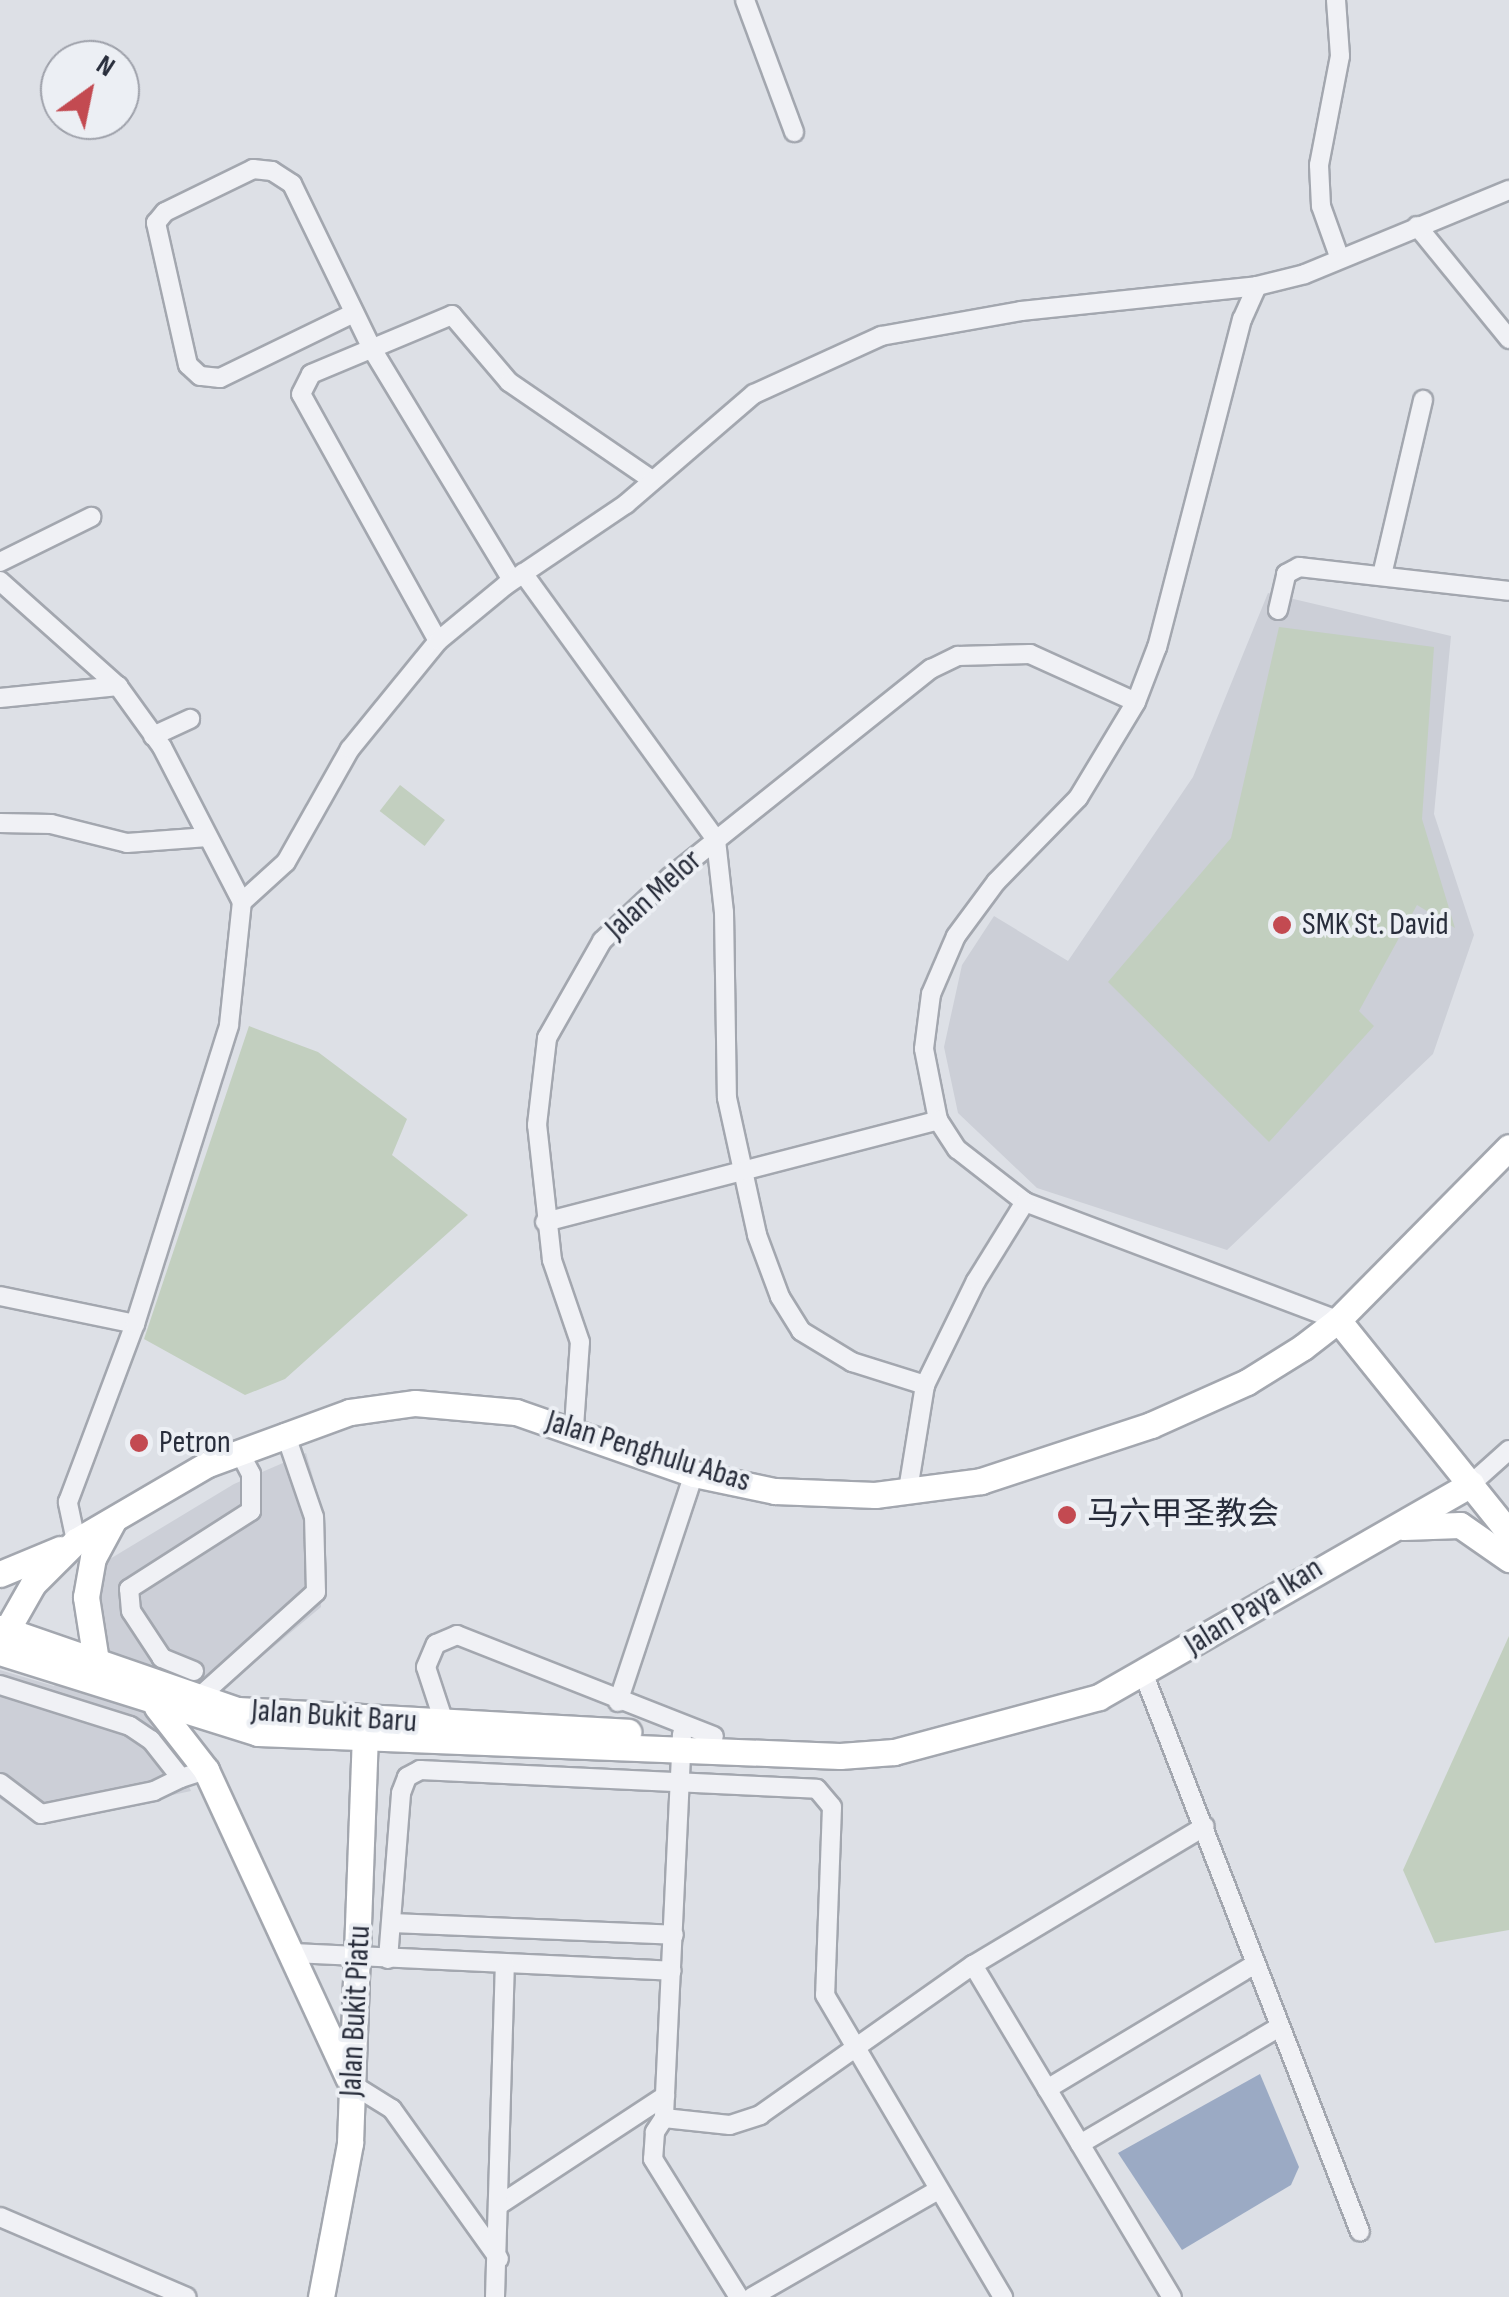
<!DOCTYPE html>
<html>
<head>
<meta charset="utf-8">
<style>
  body { margin:0 }
  #map { position:relative; width:1509px; height:2297px; overflow:hidden; background:#dde0e6; font-family:"Sofia Sans Condensed","Noto Sans SC",sans-serif }
  div>[style] { position:absolute }
  .built>* { inset:0; background:#cccfd7 }
  .green>* { inset:0; background:#c2cfbf; transform-origin:0 0 }
  .water>* { inset:0; background:#9baac4 }
  .roads { filter:drop-shadow(2px 0 #a3a7af) drop-shadow(-2px 0 #a3a7af) drop-shadow(0 2px #a3a7af) drop-shadow(0 -2px #a3a7af) }
  .minor>* { height:18px; margin:-9px; padding:0 9px; transform-origin:9px; border-radius:9px; background:#f0f1f5 }
  .secondary>* { height:25px; margin:-12.5px; padding:0 12.5px; transform-origin:12.5px; border-radius:12.5px; background:#fff }
  .dots>* { width:28px; height:28px; translate:-50% -50%; box-sizing:border-box; border:5px solid #eceff4; border-radius:50% }
  span { translate:-50% -50%; white-space:nowrap; text-align:center; line-height:1.15; -webkit-text-stroke:8px #eceff4; paint-order:stroke }
  .street-label { font-size:32px; color:#282d3b }
  .poi-label { font-size:32px; color:#282d3b }
  .left { translate:0 -50%; text-align:left }
  .north { position:absolute; left:40px; top:40px; width:100px; height:100px; box-sizing:border-box; background:#eceff4; border:2px solid #9ea1aa; border-radius:50%; rotate:33deg; font-size:28px; font-weight:700; line-height:40px; text-align:center; color:#282d3b }
  .north::after { content:''; display:block; margin:auto; width:35px; height:45px; background:#c34a51; clip-path:polygon(50% 0,100% 100%,50% 72%,0 100%) }
</style>
</head>
<body>
<div id="map">
  <div class="built">
    <div style="clip-path:polygon(1268px 593px,1451px 636px,1434px 814px,1474px 935px,1433px 1054px,1227px 1250px,1037px 1188px,958px 1113px,944px 1047px,962px 965px,994px 916px,1068px 961px,1193px 777px)"></div>
    <div style="clip-path:polygon(306px 1453px,323px 1512px,321px 1607px,166px 1737px,191px 1791px,39px 1824px,0 1799px,0 1670px,54px 1686px,89px 1639px,85px 1574px,234px 1484px)"></div>
  </div>
  <div class="green">
    <div style="clip-path:polygon(1279px 627px,1434px 647px,1422px 819px,1455px 928px,1417px 905px,1359px 1011px,1374px 1026px,1269px 1142px,1108px 982px,1231px 838px)"></div>
    <div style="left:400px;top:785px;width:57px;height:33px;rotate:38deg"></div>
    <div style="clip-path:polygon(249px 1026px,318px 1052px,407px 1119px,392px 1155px,468px 1215px,285px 1379px,245px 1395px,144px 1339px)"></div>
    <div style="clip-path:polygon(1509px 1636px,1509px 1930px,1435px 1943px,1403px 1870px)"></div>
  </div>
  <div class="water">
    <div style="clip-path:polygon(1260px 2074px,1299px 2167px,1291px 2185px,1182px 2250px,1118px 2153px)"></div>
  </div>
  <div class="roads">
    <div class="minor">
      <div style="left:745px;top:0;width:141px;rotate:69.6deg"></div>
      <div style="left:1336px;top:0;width:56px;rotate:85.9deg"></div>
      <div style="left:1340px;top:56px;width:111px;rotate:100.9deg"></div>
      <div style="left:1319px;top:165px;width:41px;rotate:87.2deg"></div>
      <div style="left:1321px;top:206px;width:56px;rotate:70.3deg"></div>
      <div style="left:1417px;top:226px;width:146px;rotate:50.8deg"></div>
      <div style="left:1257px;top:286px;width:36px;rotate:114deg"></div>
      <div style="left:1242px;top:319px;width:339px;rotate:104.5deg"></div>
      <div style="left:1157px;top:647px;width:59px;rotate:110.9deg"></div>
      <div style="left:1136px;top:702px;width:112px;rotate:121.1deg"></div>
      <div style="left:1078px;top:798px;width:117px;rotate:134.3deg"></div>
      <div style="left:996px;top:882px;width:67px;rotate:126.5deg"></div>
      <div style="left:956px;top:936px;width:63px;rotate:113.3deg"></div>
      <div style="left:931px;top:994px;width:55px;rotate:97.3deg"></div>
      <div style="left:924px;top:1049px;width:72px;rotate:78.8deg"></div>
      <div style="left:938px;top:1120px;width:35px;rotate:57deg"></div>
      <div style="left:957px;top:1149px;width:86px;rotate:37.9deg"></div>
      <div style="left:1025px;top:1202px;width:335px;rotate:20.7deg"></div>
      <div style="left:354px;top:313px;width:149px;rotate:154.1deg"></div>
      <div style="left:220px;top:378px;width:20px;rotate:-174deg"></div>
      <div style="left:200px;top:376px;width:16px;rotate:-137deg"></div>
      <div style="left:188px;top:365px;width:146px;rotate:-102.7deg"></div>
      <div style="left:156px;top:223px;width:14px;rotate:-51deg"></div>
      <div style="left:165px;top:212px;width:98px;rotate:-26deg"></div>
      <div style="left:253px;top:169px;width:19px;rotate:6deg"></div>
      <div style="left:272px;top:171px;width:24px;rotate:33deg"></div>
      <div style="left:292px;top:184px;width:183px;rotate:64.1deg"></div>
      <div style="left:372px;top:349px;width:270px;rotate:58.8deg"></div>
      <div style="left:0;top:562px;width:102px;rotate:-26.3deg"></div>
      <div style="left:523px;top:573px;width:329px;rotate:54.1deg"></div>
      <div style="left:716px;top:840px;width:72px;rotate:83.7deg"></div>
      <div style="left:724px;top:912px;width:186px;rotate:89.1deg"></div>
      <div style="left:727px;top:1098px;width:140px;rotate:77.6deg"></div>
      <div style="left:757px;top:1235px;width:66px;rotate:69.6deg"></div>
      <div style="left:780px;top:1297px;width:40px;rotate:58deg"></div>
      <div style="left:801px;top:1331px;width:60px;rotate:31.3deg"></div>
      <div style="left:852px;top:1362px;width:77px;rotate:17.5deg"></div>
      <div style="left:925px;top:1385px;width:116px;rotate:-63.9deg"></div>
      <div style="left:976px;top:1281px;width:93px;rotate:-58.2deg"></div>
      <div style="left:1382px;top:575px;width:180px;rotate:-76.8deg"></div>
      <div style="left:0;top:581px;width:158px;rotate:41.7deg"></div>
      <div style="left:118px;top:686px;width:75px;rotate:54.2deg"></div>
      <div style="left:162px;top:747px;width:174px;rotate:62.7deg"></div>
      <div style="left:1278px;top:610px;width:37px;rotate:-77deg"></div>
      <div style="left:1286px;top:574px;width:15px;rotate:-28deg"></div>
      <div style="left:1299px;top:567px;width:211px;rotate:6.5deg"></div>
      <div style="left:438px;top:641px;width:282px;rotate:-119deg"></div>
      <div style="left:301px;top:394px;width:22px;rotate:-63deg"></div>
      <div style="left:311px;top:374px;width:153px;rotate:-22.7deg"></div>
      <div style="left:452px;top:315px;width:88px;rotate:49.6deg"></div>
      <div style="left:509px;top:382px;width:173px;rotate:34.4deg"></div>
      <div style="left:0;top:698px;width:119px;rotate:-5.8deg"></div>
      <div style="left:153px;top:736px;width:41px;rotate:-24.7deg"></div>
      <div style="left:0;top:823px;width:51px;rotate:1.1deg"></div>
      <div style="left:51px;top:824px;width:78px;rotate:14deg"></div>
      <div style="left:127px;top:843px;width:81px;rotate:-4.2deg"></div>
      <div style="left:545px;top:1222px;width:406px;rotate:-14.5deg"></div>
      <div style="left:0;top:1296px;width:138px;rotate:11.7deg"></div>
      <div style="left:574px;top:1427px;width:85px;rotate:-86deg"></div>
      <div style="left:580px;top:1342px;width:87px;rotate:-108.9deg"></div>
      <div style="left:552px;top:1260px;width:136px;rotate:-96.3deg"></div>
      <div style="left:537px;top:1125px;width:88px;rotate:-83.4deg"></div>
      <div style="left:547px;top:1038px;width:112px;rotate:-60.4deg"></div>
      <div style="left:602px;top:941px;width:93px;rotate:-43.3deg"></div>
      <div style="left:670px;top:877px;width:334px;rotate:-38.6deg"></div>
      <div style="left:931px;top:669px;width:30px;rotate:-26deg"></div>
      <div style="left:958px;top:656px;width:72px;rotate:-1.6deg"></div>
      <div style="left:1030px;top:654px;width:116px;rotate:24.4deg"></div>
      <div style="left:1471px;top:1484px;width:51px;rotate:-41.8deg"></div>
      <div style="left:908px;top:1490px;width:106px;rotate:-80.8deg"></div>
      <div style="left:76px;top:1541px;width:40px;rotate:-102deg"></div>
      <div style="left:68px;top:1502px;width:190px;rotate:-69.4deg"></div>
      <div style="left:135px;top:1324px;width:313px;rotate:-72.5deg"></div>
      <div style="left:229px;top:1025px;width:124px;rotate:-84deg"></div>
      <div style="left:242px;top:902px;width:59px;rotate:-42.3deg"></div>
      <div style="left:286px;top:862px;width:130px;rotate:-60.5deg"></div>
      <div style="left:350px;top:749px;width:139px;rotate:-50.8deg"></div>
      <div style="left:438px;top:641px;width:88px;rotate:-39.5deg"></div>
      <div style="left:506px;top:585px;width:145px;rotate:-34deg"></div>
      <div style="left:626px;top:504px;width:169px;rotate:-40.7deg"></div>
      <div style="left:754px;top:394px;width:140px;rotate:-24.5deg"></div>
      <div style="left:881px;top:336px;width:142px;rotate:-10.1deg"></div>
      <div style="left:1021px;top:311px;width:237px;rotate:-6deg"></div>
      <div style="left:1257px;top:286px;width:49px;rotate:-14deg"></div>
      <div style="left:1305px;top:274px;width:221px;rotate:-22.4deg"></div>
      <div style="left:194px;top:1671px;width:35px;rotate:-158deg"></div>
      <div style="left:162px;top:1658px;width:56px;rotate:-123.4deg"></div>
      <div style="left:131px;top:1611px;width:22px;rotate:-95deg"></div>
      <div style="left:129px;top:1589px;width:145px;rotate:-32.6deg"></div>
      <div style="left:251px;top:1511px;width:37px;rotate:-90deg"></div>
      <div style="left:251px;top:1474px;width:26px;rotate:-118deg"></div>
      <div style="left:1144px;top:1675px;width:597px;rotate:68.8deg"></div>
      <div style="left:0;top:1685px;width:136px;rotate:17.5deg"></div>
      <div style="left:130px;top:1726px;width:25px;rotate:34deg"></div>
      <div style="left:151px;top:1740px;width:48px;rotate:51.7deg"></div>
      <div style="left:181px;top:1778px;width:26px;rotate:-18deg"></div>
      <div style="left:197px;top:1699px;width:160px;rotate:-42deg"></div>
      <div style="left:316px;top:1592px;width:75px;rotate:-91.5deg"></div>
      <div style="left:314px;top:1517px;width:89px;rotate:-109deg"></div>
      <div style="left:618px;top:1702px;width:240px;rotate:-71.6deg"></div>
      <div style="left:446px;top:1728px;width:64px;rotate:-108.2deg"></div>
      <div style="left:426px;top:1667px;width:25px;rotate:-67deg"></div>
      <div style="left:436px;top:1644px;width:23px;rotate:-23deg"></div>
      <div style="left:457px;top:1635px;width:276px;rotate:21.5deg"></div>
      <div style="left:682px;top:1734px;width:384px;rotate:92.7deg"></div>
      <div style="left:664px;top:2118px;width:17px;rotate:123deg"></div>
      <div style="left:655px;top:2132px;width:27px;rotate:94deg"></div>
      <div style="left:653px;top:2159px;width:163px;rotate:58.1deg"></div>
      <div style="left:0;top:1783px;width:51px;rotate:37.1deg"></div>
      <div style="left:41px;top:1814px;width:115px;rotate:-11.5deg"></div>
      <div style="left:154px;top:1791px;width:30px;rotate:-26deg"></div>
      <div style="left:392px;top:1923px;width:282px;rotate:2.4deg"></div>
      <div style="left:293px;top:1953px;width:379px;rotate:2.7deg"></div>
      <div style="left:388px;top:1959px;width:167px;rotate:-85.5deg"></div>
      <div style="left:401px;top:1793px;width:17px;rotate:-69deg"></div>
      <div style="left:407px;top:1777px;width:15px;rotate:-28deg"></div>
      <div style="left:420px;top:1770px;width:397px;rotate:2.7deg"></div>
      <div style="left:817px;top:1789px;width:23px;rotate:50deg"></div>
      <div style="left:832px;top:1807px;width:188px;rotate:92.1deg"></div>
      <div style="left:825px;top:1995px;width:351px;rotate:59.5deg"></div>
      <div style="left:973px;top:1965px;width:387px;rotate:59.1deg"></div>
      <div style="left:350px;top:2083px;width:49px;rotate:31.8deg"></div>
      <div style="left:392px;top:2109px;width:184px;rotate:54.5deg"></div>
      <div style="left:1047px;top:2089px;width:240px;rotate:-31deg"></div>
      <div style="left:664px;top:2118px;width:66px;rotate:6.1deg"></div>
      <div style="left:730px;top:2125px;width:32px;rotate:-18deg"></div>
      <div style="left:760px;top:2115px;width:261px;rotate:-35.2deg"></div>
      <div style="left:973px;top:1965px;width:270px;rotate:-30.9deg"></div>
      <div style="left:1080px;top:2144px;width:229px;rotate:-30.4deg"></div>
      <div style="left:499px;top:2205px;width:199px;rotate:-33.3deg"></div>
      <div style="left:0;top:2217px;width:203px;rotate:23.2deg"></div>
      <div style="left:495px;top:2297px;width:333px;rotate:-88.3deg"></div>
      <div style="left:752px;top:2297px;width:215px;rotate:-29.9deg"></div>
    </div>
    <div class="secondary">
      <div style="left:1338px;top:1320px;width:273px;rotate:51.2deg"></div>
      <div style="left:1404px;top:1527px;width:56px;rotate:-2deg"></div>
      <div style="left:1460px;top:1525px;width:60px;rotate:34.8deg"></div>
      <div style="left:0;top:1574px;width:65px;rotate:-22.6deg"></div>
      <div style="left:0;top:1628px;width:251px;rotate:19.1deg"></div>
      <div style="left:237px;top:1710px;width:392px;rotate:3.2deg"></div>
      <div style="left:0;top:1642px;width:67px;rotate:-60.4deg"></div>
      <div style="left:33px;top:1584px;width:61px;rotate:-45deg"></div>
      <div style="left:76px;top:1541px;width:153px;rotate:-30.3deg"></div>
      <div style="left:208px;top:1464px;width:151px;rotate:-20.1deg"></div>
      <div style="left:350px;top:1412px;width:66px;rotate:-7.9deg"></div>
      <div style="left:415px;top:1403px;width:101px;rotate:5.1deg"></div>
      <div style="left:516px;top:1412px;width:188px;rotate:19.2deg"></div>
      <div style="left:694px;top:1474px;width:83px;rotate:11.9deg"></div>
      <div style="left:775px;top:1491px;width:100px;rotate:2.3deg"></div>
      <div style="left:875px;top:1495px;width:107px;rotate:-7.5deg"></div>
      <div style="left:981px;top:1481px;width:179px;rotate:-18.2deg"></div>
      <div style="left:1151px;top:1425px;width:105px;rotate:-24.1deg"></div>
      <div style="left:1247px;top:1382px;width:66px;rotate:-32deg"></div>
      <div style="left:1303px;top:1347px;width:44px;rotate:-37.6deg"></div>
      <div style="left:1338px;top:1320px;width:243px;rotate:-45.3deg"></div>
      <div style="left:0;top:1652px;width:270px;rotate:17.4deg"></div>
      <div style="left:258px;top:1733px;width:582px;rotate:2.26deg"></div>
      <div style="left:840px;top:1756px;width:54px;rotate:-4.2deg"></div>
      <div style="left:894px;top:1752px;width:212px;rotate:-15deg"></div>
      <div style="left:1099px;top:1697px;width:429px;rotate:-29.8deg"></div>
      <div style="left:96px;top:1661px;width:65px;rotate:-98.9deg"></div>
      <div style="left:86px;top:1597px;width:40px;rotate:-80deg"></div>
      <div style="left:93px;top:1558px;width:42px;rotate:-61.6deg"></div>
      <div style="left:157px;top:1707px;width:80px;rotate:52.1deg"></div>
      <div style="left:206px;top:1770px;width:339px;rotate:65.2deg"></div>
      <div style="left:321px;top:2297px;width:157px;rotate:-79.3deg"></div>
      <div style="left:350px;top:2143px;width:418px;rotate:-87.9deg"></div>
    </div>
  </div>
  <div class="dots">
    <div style="left:1282px;top:925px;background:#c34a51"></div>
    <div style="left:139px;top:1443px;background:#c34a51"></div>
    <div style="left:1067px;top:1515px;background:#c34a51"></div>
  </div>
  <div class="street-label">
    <span style="left:654px;top:895px;rotate:-42deg">Jalan Melor</span>
    <span style="left:648px;top:1452px;rotate:17deg">Jalan Penghulu Abas</span>
    <span style="left:1254px;top:1607px;rotate:-32deg">Jalan Paya Ikan</span>
    <span style="left:334px;top:1717px;rotate:4deg">Jalan Bukit Baru</span>
    <span style="left:356px;top:2011px;rotate:-87deg">Jalan Bukit Piatu</span>
  </div>
  <div class="poi-label">
    <span class="left" style="left:1302px;top:925px">SMK St. David</span>
    <span class="left" style="left:159px;top:1443px">Petron</span>
    <span class="left" style="left:1087px;top:1515px">马六甲圣教会</span>
  </div>
  <div class="north">N</div>
</div>
</body>
</html>
